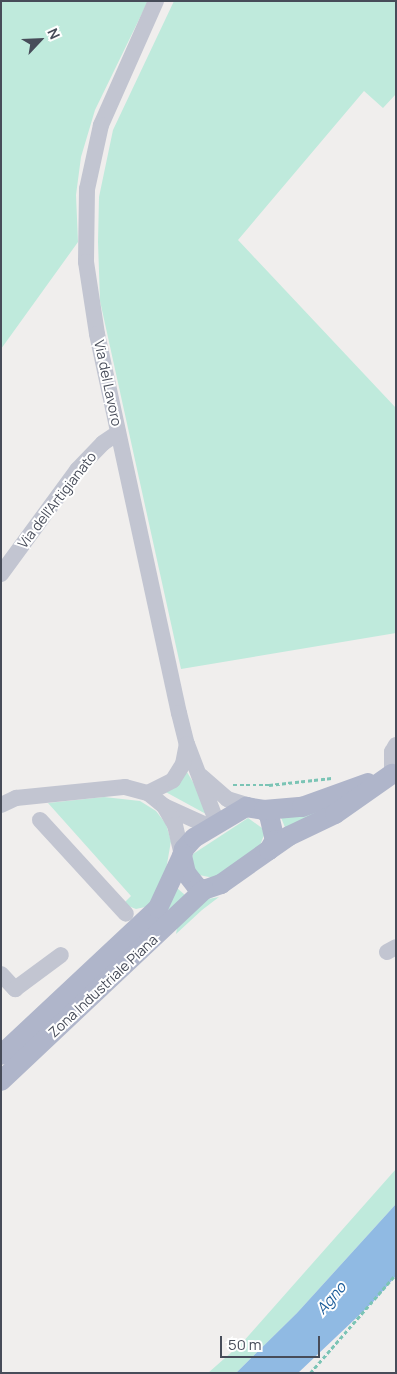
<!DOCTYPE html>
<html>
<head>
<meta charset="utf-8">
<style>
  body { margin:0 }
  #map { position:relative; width:397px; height:1374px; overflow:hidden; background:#f0eeed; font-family:Manrope,sans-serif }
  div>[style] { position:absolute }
  .green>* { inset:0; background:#bfeadc }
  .water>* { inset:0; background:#90bae3 }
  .path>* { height:2.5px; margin-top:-1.25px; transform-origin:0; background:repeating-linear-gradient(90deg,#7bc4b5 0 4px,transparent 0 6.5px) }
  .minor>* { height:16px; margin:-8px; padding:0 8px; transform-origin:8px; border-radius:8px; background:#c2c5d1 }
  .major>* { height:20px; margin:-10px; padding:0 10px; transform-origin:10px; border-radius:10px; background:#afb5ca }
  span { translate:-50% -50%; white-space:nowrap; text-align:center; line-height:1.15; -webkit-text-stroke:4px #fff; paint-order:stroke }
  .street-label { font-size:14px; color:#474c59 }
  .water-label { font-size:15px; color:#1a5b99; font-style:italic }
  .frame { position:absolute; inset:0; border:2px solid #474c59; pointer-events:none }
  .north { position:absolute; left:15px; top:15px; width:50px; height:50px; -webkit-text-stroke:4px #fff; paint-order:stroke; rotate:65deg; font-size:14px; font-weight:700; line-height:20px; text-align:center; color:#474c59 }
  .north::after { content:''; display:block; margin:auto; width:18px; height:22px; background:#474c59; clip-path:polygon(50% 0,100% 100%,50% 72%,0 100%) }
  .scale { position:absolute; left:220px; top:1336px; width:100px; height:22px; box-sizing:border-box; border:2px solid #474c59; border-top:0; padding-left:6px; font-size:15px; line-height:18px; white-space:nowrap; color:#474c59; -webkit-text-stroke:4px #fff; paint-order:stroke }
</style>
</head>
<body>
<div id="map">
  <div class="green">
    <div style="clip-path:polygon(1px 1px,148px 1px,95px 110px,81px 157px,76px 195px,78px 242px,1px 349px)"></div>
    <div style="clip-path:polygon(174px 1px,396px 1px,396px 94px,383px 108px,364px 91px,238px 240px,396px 408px,396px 633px,181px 669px,100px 301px,98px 242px,99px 197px,113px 130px)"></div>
    <div style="clip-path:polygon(187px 772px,209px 809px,206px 814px,162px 790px)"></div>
    <div style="clip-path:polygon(104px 797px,140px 801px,156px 811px,166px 824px,171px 841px,166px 870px,152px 903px,145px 907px,136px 909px,123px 904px,131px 896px,48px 803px)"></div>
    <div style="clip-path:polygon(343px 799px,286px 830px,280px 815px)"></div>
    <div style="clip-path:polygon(248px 818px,262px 828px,264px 835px,259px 848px,214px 878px,199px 875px,191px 863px,193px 854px)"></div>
    <div style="clip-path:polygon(177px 888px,185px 895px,142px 936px)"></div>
    <div style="clip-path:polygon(219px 897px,202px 910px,176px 934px,178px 923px,203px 900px)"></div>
    <div style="clip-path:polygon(396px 1169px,396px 1204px,297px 1313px,236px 1373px,208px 1373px,242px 1343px)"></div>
  </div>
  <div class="water">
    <div style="clip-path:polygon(396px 1204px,396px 1276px,373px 1302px,298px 1373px,236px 1373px,297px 1313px)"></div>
  </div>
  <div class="path">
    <div style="left:233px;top:785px;width:36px"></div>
    <div style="left:269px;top:785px;width:63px;rotate:-6.3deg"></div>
    <div style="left:310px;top:1373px;width:131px;rotate:-49deg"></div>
  </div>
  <div class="minor">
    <div style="left:156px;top:1px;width:136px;rotate:113.9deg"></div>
    <div style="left:101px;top:125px;width:66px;rotate:102.3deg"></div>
    <div style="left:87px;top:189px;width:73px;rotate:90.8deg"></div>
    <div style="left:86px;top:262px;width:73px;rotate:81.3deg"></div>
    <div style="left:97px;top:334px;width:388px;rotate:77.8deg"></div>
    <div style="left:179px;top:713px;width:32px;rotate:76deg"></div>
    <div style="left:187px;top:744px;width:85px;rotate:69.2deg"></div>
    <div style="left:1px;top:574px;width:129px;rotate:-53.8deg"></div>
    <div style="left:77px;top:470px;width:37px;rotate:-46deg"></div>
    <div style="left:103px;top:443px;width:18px;rotate:-34deg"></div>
    <div style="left:392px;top:774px;width:22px;rotate:-90deg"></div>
    <div style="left:392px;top:752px;width:8px;rotate:-60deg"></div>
    <div style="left:201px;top:776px;width:35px;rotate:41deg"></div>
    <div style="left:227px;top:799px;width:31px;rotate:17deg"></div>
    <div style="left:148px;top:793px;width:28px;rotate:-27deg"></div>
    <div style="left:173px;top:780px;width:19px;rotate:-58deg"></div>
    <div style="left:183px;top:764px;width:20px;rotate:-79deg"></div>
    <div style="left:1px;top:805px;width:17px;rotate:-25deg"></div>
    <div style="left:16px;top:798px;width:110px;rotate:-5.8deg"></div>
    <div style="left:125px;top:787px;width:24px;rotate:15deg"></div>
    <div style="left:148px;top:793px;width:21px;rotate:39deg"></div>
    <div style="left:164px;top:806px;width:51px;rotate:24.5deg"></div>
    <div style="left:164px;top:806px;width:22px;rotate:60deg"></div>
    <div style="left:175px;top:825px;width:32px;rotate:77deg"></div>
    <div style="left:40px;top:820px;width:127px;rotate:47.5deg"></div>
    <div style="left:387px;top:952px;width:10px;rotate:-29deg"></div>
    <div style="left:1px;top:974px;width:21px;rotate:47deg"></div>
    <div style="left:15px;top:989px;width:57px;rotate:-36.5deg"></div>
  </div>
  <div class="major">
    <div style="left:246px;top:807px;width:18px;rotate:9deg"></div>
    <div style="left:264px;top:810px;width:7px;rotate:45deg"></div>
    <div style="left:269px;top:815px;width:26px;rotate:77deg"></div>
    <div style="left:275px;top:840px;width:12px;rotate:121deg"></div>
    <div style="left:269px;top:850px;width:59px;rotate:144.7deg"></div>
    <div style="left:221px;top:884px;width:18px;rotate:161deg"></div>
    <div style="left:204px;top:890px;width:8px;rotate:-157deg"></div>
    <div style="left:197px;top:887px;width:18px;rotate:-128deg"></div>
    <div style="left:186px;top:873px;width:17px;rotate:-103deg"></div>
    <div style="left:182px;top:856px;width:7px;rotate:-74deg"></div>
    <div style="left:184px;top:849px;width:15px;rotate:-48deg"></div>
    <div style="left:194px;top:838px;width:61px;rotate:-30.8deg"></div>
    <div style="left:264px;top:810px;width:38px;rotate:-5deg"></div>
    <div style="left:302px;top:807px;width:70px;rotate:-20deg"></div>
    <div style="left:269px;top:850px;width:24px;rotate:-35deg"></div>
    <div style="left:289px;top:836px;width:51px;rotate:-25.6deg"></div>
    <div style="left:335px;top:814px;width:70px;rotate:-35.1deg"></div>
    <div style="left:1px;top:1055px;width:215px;rotate:-43.1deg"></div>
    <div style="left:158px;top:908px;width:57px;rotate:-65.2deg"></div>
    <div style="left:1px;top:1081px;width:279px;rotate:-43.3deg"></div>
  </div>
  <div class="street-label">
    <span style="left:108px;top:383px;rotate:78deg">Via del Lavoro</span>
    <span style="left:57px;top:500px;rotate:-52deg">Via dell'Artigianato</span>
    <span style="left:103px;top:986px;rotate:-43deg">Zona Industriale Piana</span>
  </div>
  <div class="water-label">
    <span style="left:331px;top:1298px;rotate:-49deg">Agno</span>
  </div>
  <div class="frame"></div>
  <div class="north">N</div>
  <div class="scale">50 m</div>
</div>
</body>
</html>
